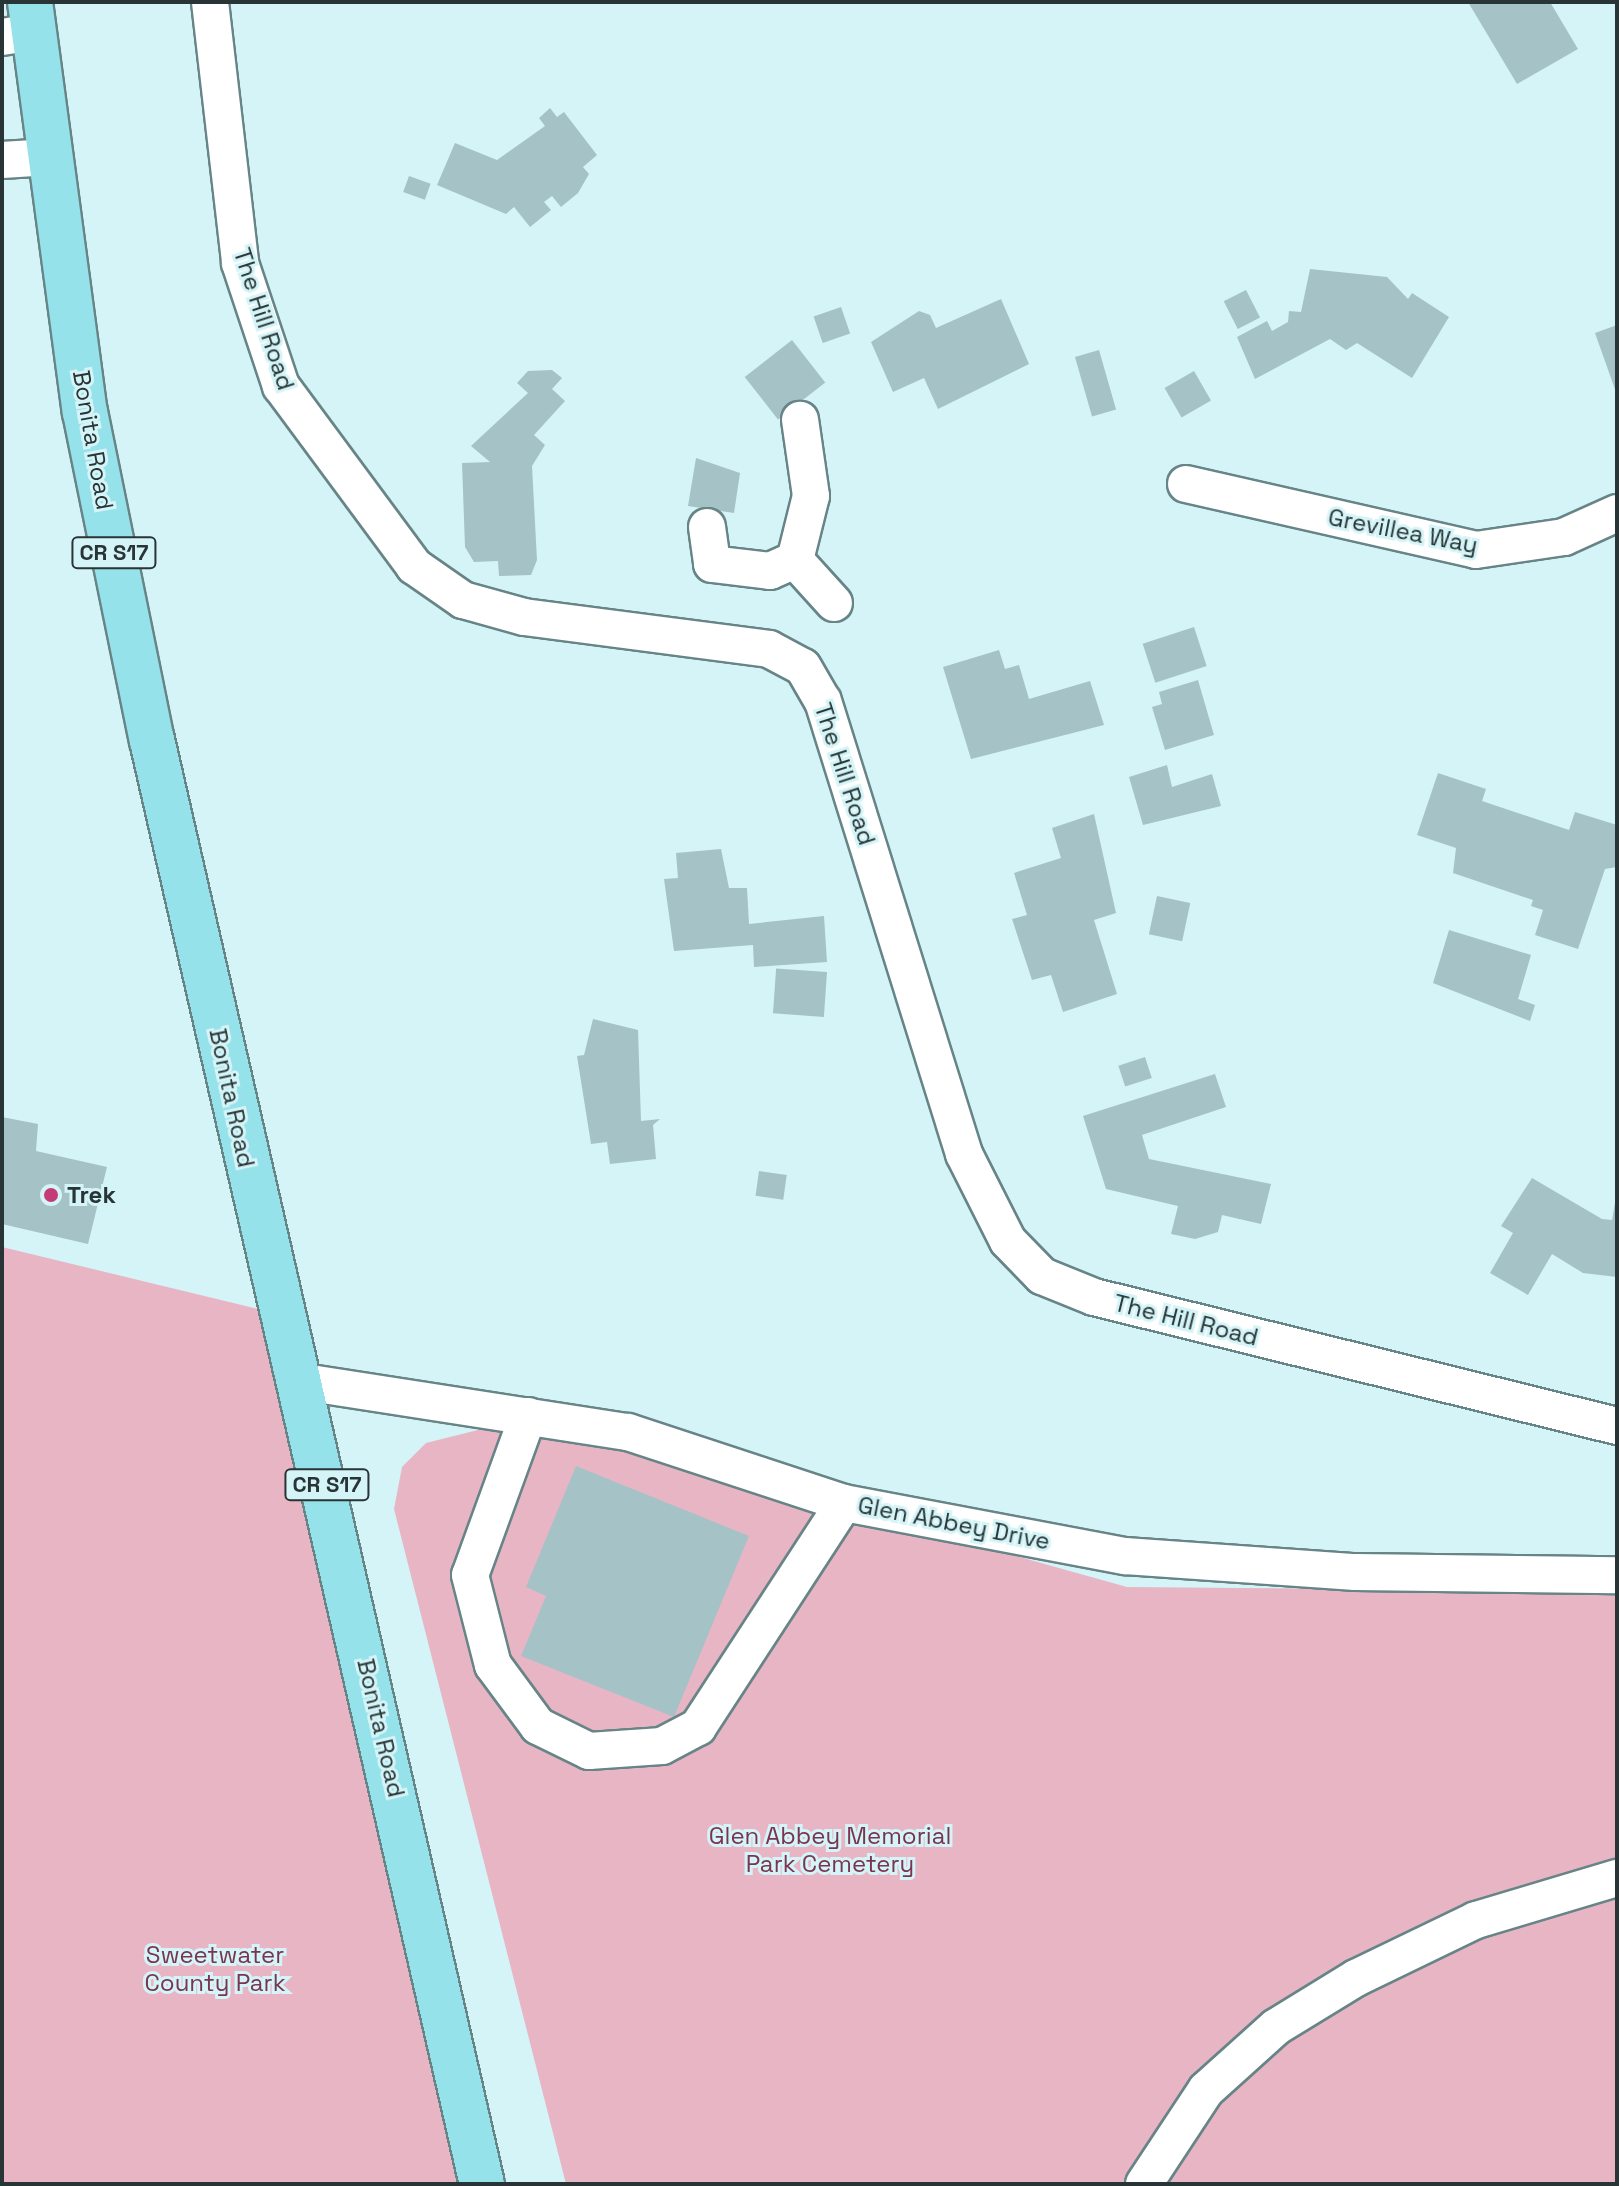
<!DOCTYPE html>
<html>
<head>
<meta charset="utf-8">
<style>
  body { margin:0 }
  #map { position:relative; width:1619px; height:2186px; overflow:hidden; background:#d4f4f7; font-family:"Space Grotesk",sans-serif }
  div>[style] { position:absolute }
  .green>* { inset:0; background:#e8b5c5 }
  .building>* { inset:0; background:#a5c3c6; transform-origin:0 0 }
  .roads { filter:drop-shadow(2px 0 #678487) drop-shadow(-2px 0 #678487) drop-shadow(0 2px #678487) drop-shadow(0 -2px #678487) }
  .minor>* { height:36px; margin:-18px; padding:0 18px; transform-origin:18px; border-radius:18px; background:#fff }
  .major>* { height:44px; margin:-22px; padding:0 22px; transform-origin:22px; border-radius:22px; background:#95e2ea }
  .dots>* { width:22px; height:22px; translate:-50% -50%; box-sizing:border-box; border:4px solid #d4f4f7; border-radius:50% }
  span { translate:-50% -50%; white-space:nowrap; text-align:center; line-height:1.15; -webkit-text-stroke:6px #d4f4f7; paint-order:stroke }
  .shield-label span { padding:2px 6px; background:#d4f4f7; border:2px solid; border-radius:6px; -webkit-text-stroke-width:0 }
  .shield-label { font-size:22px; color:#283435; font-weight:700 }
  .street-label { font-size:24px; color:#283435 }
  .poi-label { font-size:24px; color:#283435; font-weight:700 }
  .left { translate:0 -50%; text-align:left }
  .park-label { font-size:24px; color:#7a3450 }
  .frame { position:absolute; inset:0; border:4px solid #283435; pointer-events:none }
</style>
</head>
<body>
<div id="map">
  <div class="green">
    <div style="clip-path:polygon(2px 1247px,287px 1316px,481px 2184px,2px 2184px)"></div>
    <div style="clip-path:polygon(559px 1428px,1127px 1587px,1617px 1591px,1617px 2184px,566px 2184px,394px 1509px,402px 1467px,426px 1443px,478px 1430px)"></div>
  </div>
  <div class="building">
    <div style="clip-path:polygon(1468px 2px,1550px 2px,1578px 49px,1517px 84px)"></div>
    <div style="clip-path:polygon(550px 108px,557px 117px,564px 112px,597px 155px,583px 167px,589px 174px,578px 193px,561px 207px,552px 196px,544px 202px,551px 210px,530px 227px,514px 207px,506px 214px,437px 185px,455px 143px,497px 160px,545px 126px,539px 118px)"></div>
    <div style="left:409px;top:176px;width:23px;height:17px;rotate:20deg"></div>
    <div style="clip-path:polygon(1310px 269px,1387px 277px,1408px 299px,1412px 293px,1449px 317px,1412px 378px,1357px 343px,1346px 350px,1330px 339px,1255px 379px,1237px 337px,1267px 321px,1272px 331px,1288px 322px,1289px 311px,1301px 312px)"></div>
    <div style="left:1246px;top:290px;width:31px;height:25px;rotate:63deg"></div>
    <div style="clip-path:polygon(1001px 299px,1029px 364px,938px 409px,924px 378px,893px 392px,871px 342px,919px 311px,930px 315px,936px 328px)"></div>
    <div style="left:841px;top:307px;width:28px;height:29px;rotate:71deg"></div>
    <div style="clip-path:polygon(1617px 325px,1617px 395px,1595px 333px)"></div>
    <div style="left:792px;top:340px;width:54px;height:60px;rotate:52deg"></div>
    <div style="left:1099px;top:350px;width:62px;height:25px;rotate:74deg"></div>
    <div style="clip-path:polygon(552px 370px,562px 378px,552px 389px,565px 401px,534px 435px,545px 445px,532px 466px,537px 560px,531px 575px,499px 576px,498px 561px,474px 562px,465px 547px,462px 463px,490px 462px,471px 446px,528px 393px,517px 383px,528px 371px)"></div>
    <div style="left:1194px;top:371px;width:34px;height:34px;rotate:60deg"></div>
    <div style="clip-path:polygon(696px 458px,740px 473px,734px 513px,688px 506px)"></div>
    <div style="left:1194px;top:627px;width:41px;height:54px;rotate:72deg"></div>
    <div style="clip-path:polygon(999px 650px,1005px 669px,1019px 665px,1029px 699px,1090px 681px,1104px 725px,971px 759px,943px 667px)"></div>
    <div style="clip-path:polygon(1198px 680px,1214px 735px,1165px 750px,1152px 707px,1162px 704px,1159px 692px)"></div>
    <div style="clip-path:polygon(1167px 765px,1172px 787px,1212px 774px,1221px 806px,1143px 825px,1129px 777px)"></div>
    <div style="clip-path:polygon(1438px 773px,1486px 789px,1482px 801px,1569px 830px,1575px 812px,1617px 825px,1617px 867px,1605px 869px,1578px 949px,1535px 935px,1543px 910px,1531px 906px,1533px 900px,1453px 873px,1456px 848px,1417px 835px)"></div>
    <div style="clip-path:polygon(1094px 814px,1116px 913px,1094px 920px,1117px 994px,1063px 1012px,1051px 975px,1032px 980px,1012px 919px,1027px 915px,1014px 873px,1061px 858px,1052px 828px)"></div>
    <div style="clip-path:polygon(721px 849px,729px 888px,747px 888px,749px 924px,824px 916px,827px 962px,754px 967px,753px 945px,674px 951px,664px 879px,678px 878px,676px 853px)"></div>
    <div style="left:1157px;top:896px;width:34px;height:39px;rotate:12deg"></div>
    <div style="clip-path:polygon(1449px 930px,1531px 955px,1518px 999px,1535px 1005px,1530px 1021px,1433px 983px)"></div>
    <div style="left:827px;top:972px;width:45px;height:51px;rotate:94deg"></div>
    <div style="clip-path:polygon(593px 1019px,638px 1030px,641px 1121px,660px 1119px,653px 1125px,656px 1159px,610px 1164px,607px 1142px,591px 1144px,577px 1056px,584px 1055px)"></div>
    <div style="left:1145px;top:1057px;width:22px;height:28px;rotate:72deg"></div>
    <div style="clip-path:polygon(1215px 1074px,1226px 1107px,1142px 1135px,1149px 1159px,1271px 1184px,1261px 1224px,1222px 1215px,1218px 1232px,1195px 1239px,1171px 1234px,1178px 1206px,1106px 1189px,1083px 1116px)"></div>
    <div style="clip-path:polygon(2px 1117px,38px 1124px,36px 1151px,107px 1167px,88px 1244px,2px 1224px)"></div>
    <div style="left:759px;top:1171px;width:28px;height:25px;rotate:8deg"></div>
    <div style="clip-path:polygon(1532px 1178px,1602px 1219px,1612px 1220px,1617px 1191px,1617px 1277px,1583px 1273px,1552px 1254px,1528px 1295px,1490px 1273px,1513px 1233px,1501px 1226px)"></div>
    <div style="clip-path:polygon(576px 1466px,749px 1536px,674px 1717px,521px 1656px,546px 1596px,526px 1587px)"></div>
  </div>
  <div class="roads">
    <div class="minor">
      <div style="left:210px;top:2px;width:263px;rotate:83.4deg"></div>
      <div style="left:240px;top:263px;width:130px;rotate:71.6deg"></div>
      <div style="left:281px;top:386px;width:224px;rotate:53.5deg"></div>
      <div style="left:414px;top:566px;width:60px;rotate:34.8deg"></div>
      <div style="left:463px;top:600px;width:63px;rotate:15.6deg"></div>
      <div style="left:524px;top:617px;width:247px;rotate:7.4deg"></div>
      <div style="left:769px;top:649px;width:38px;rotate:28deg"></div>
      <div style="left:803px;top:667px;width:39px;rotate:60deg"></div>
      <div style="left:823px;top:701px;width:474px;rotate:72.7deg"></div>
      <div style="left:964px;top:1154px;width:97px;rotate:63.2deg"></div>
      <div style="left:1008px;top:1241px;width:49px;rotate:45.8deg"></div>
      <div style="left:1042px;top:1276px;width:56px;rotate:22deg"></div>
      <div style="left:1094px;top:1297px;width:539px;rotate:13.86deg"></div>
      <div style="left:2px;top:37px;width:32px;rotate:-9deg"></div>
      <div style="left:2px;top:160px;width:48px;rotate:-3.6deg"></div>
      <div style="left:1186px;top:484px;width:297px;rotate:12.8deg"></div>
      <div style="left:1476px;top:550px;width:89px;rotate:-8.4deg"></div>
      <div style="left:1564px;top:537px;width:58px;rotate:-24.4deg"></div>
      <div style="left:707px;top:527px;width:37px;rotate:82deg"></div>
      <div style="left:712px;top:564px;width:58px;rotate:6.9deg"></div>
      <div style="left:770px;top:571px;width:27px;rotate:-24deg"></div>
      <div style="left:795px;top:560px;width:66px;rotate:-76deg"></div>
      <div style="left:811px;top:496px;width:77px;rotate:-98.2deg"></div>
      <div style="left:795px;top:560px;width:58px;rotate:47.8deg"></div>
      <div style="left:304px;top:1382px;width:328px;rotate:8.8deg"></div>
      <div style="left:628px;top:1432px;width:227px;rotate:18.2deg"></div>
      <div style="left:844px;top:1503px;width:286px;rotate:10.7deg"></div>
      <div style="left:1125px;top:1556px;width:231px;rotate:4deg"></div>
      <div style="left:1355px;top:1572px;width:262px;rotate:0.7deg"></div>
      <div style="left:528px;top:1416px;width:169px;rotate:110deg"></div>
      <div style="left:470px;top:1575px;width:93px;rotate:75.7deg"></div>
      <div style="left:493px;top:1665px;width:76px;rotate:53.6deg"></div>
      <div style="left:538px;top:1726px;width:57px;rotate:26.1deg"></div>
      <div style="left:589px;top:1751px;width:73px;rotate:-3.9deg"></div>
      <div style="left:662px;top:1746px;width:41px;rotate:-27.8deg"></div>
      <div style="left:698px;top:1727px;width:267px;rotate:-56.9deg"></div>
      <div style="left:1144px;top:2184px;width:113px;rotate:-56.6deg"></div>
      <div style="left:1206px;top:2090px;width:94px;rotate:-42deg"></div>
      <div style="left:1276px;top:2027px;width:94px;rotate:-31.5deg"></div>
      <div style="left:1356px;top:1978px;width:133px;rotate:-25.8deg"></div>
      <div style="left:1476px;top:1920px;width:147px;rotate:-16.6deg"></div>
    </div>
    <div class="major">
      <div style="left:30px;top:2px;width:414px;rotate:82.4deg"></div>
      <div style="left:85px;top:412px;width:335px;rotate:78.5deg"></div>
      <div style="left:152px;top:740px;width:1481px;rotate:77.13deg"></div>
    </div>
  </div>
  <div class="dots">
    <div style="left:51px;top:1195px;background:#c43b77"></div>
  </div>
  <div class="shield-label">
    <span style="left:114px;top:553px">CR S17</span>
    <span style="left:327px;top:1485px">CR S17</span>
  </div>
  <div class="street-label">
    <span style="left:264px;top:319px;rotate:72deg">The Hill Road</span>
    <span style="left:93px;top:440px;rotate:80deg">Bonita Road</span>
    <span style="left:1403px;top:531px;rotate:11deg">Grevillea Way</span>
    <span style="left:845px;top:774px;rotate:72deg">The Hill Road</span>
    <span style="left:232px;top:1098px;rotate:78deg">Bonita Road</span>
    <span style="left:1186px;top:1320px;rotate:14deg">The Hill Road</span>
    <span style="left:954px;top:1523px;rotate:11deg">Glen Abbey Drive</span>
    <span style="left:381px;top:1728px;rotate:77deg">Bonita Road</span>
  </div>
  <div class="poi-label">
    <span class="left" style="left:67px;top:1195px">Trek</span>
  </div>
  <div class="park-label">
    <span style="left:830px;top:1850px">Glen Abbey Memorial<br>Park Cemetery</span>
    <span style="left:215px;top:1969px">Sweetwater<br>County Park</span>
  </div>
  <div class="frame"></div>
</div>
</body>
</html>
